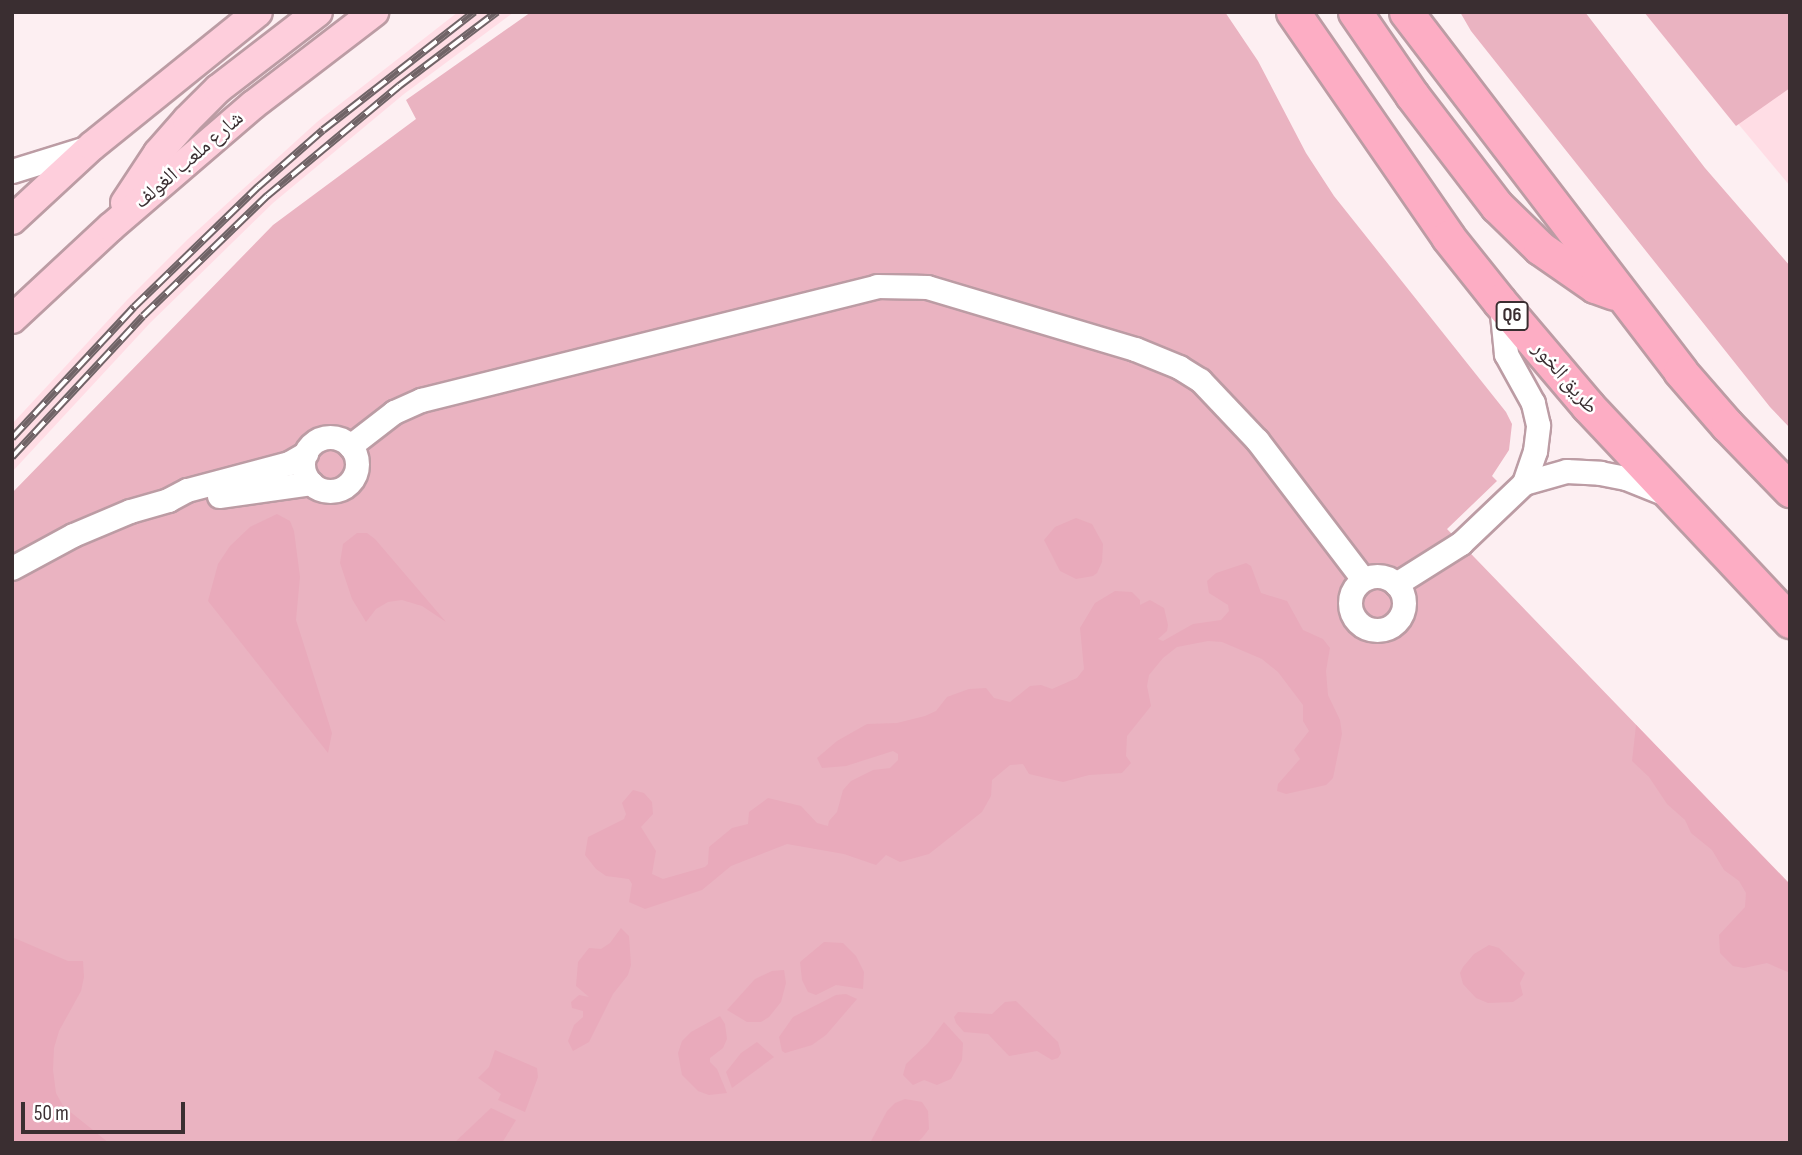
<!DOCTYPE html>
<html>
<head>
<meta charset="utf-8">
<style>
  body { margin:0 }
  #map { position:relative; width:1802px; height:1155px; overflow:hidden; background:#fdeff2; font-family:"Sofia Sans Condensed","Noto Naskh Arabic",sans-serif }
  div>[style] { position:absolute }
  .built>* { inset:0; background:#ffdde5 }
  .green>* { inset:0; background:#eab3c1 }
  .forest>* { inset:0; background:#e9aabb }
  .roads { filter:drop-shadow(2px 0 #bc9ca4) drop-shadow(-2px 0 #bc9ca4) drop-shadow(0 2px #bc9ca4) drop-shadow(0 -2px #bc9ca4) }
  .minor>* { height:23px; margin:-11.5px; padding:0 11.5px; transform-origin:11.5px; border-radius:11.5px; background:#fff }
  .minor>.ring { margin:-11.5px; padding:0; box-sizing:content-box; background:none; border:23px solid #fff; border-radius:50% }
  .major>* { height:28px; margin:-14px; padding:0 14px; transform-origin:14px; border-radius:14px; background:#fecedc }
  .highway>* { height:33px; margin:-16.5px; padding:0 16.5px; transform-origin:16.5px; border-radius:16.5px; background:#fdadc4 }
  .rail>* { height:8px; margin-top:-4px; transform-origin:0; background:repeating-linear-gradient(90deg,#fff 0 16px,#706467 0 32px); box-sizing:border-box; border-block:2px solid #706467 }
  span { translate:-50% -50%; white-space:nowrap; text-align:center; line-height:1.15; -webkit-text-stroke:5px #fff; paint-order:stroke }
  .shield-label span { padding:2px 5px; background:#fff; border:2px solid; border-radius:5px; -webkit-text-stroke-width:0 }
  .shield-label { font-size:19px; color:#3a2e31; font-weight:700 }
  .street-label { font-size:21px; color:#3a2e31 }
  .frame { position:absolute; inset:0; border:14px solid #3a2e31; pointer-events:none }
  .scale { position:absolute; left:21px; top:1102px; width:164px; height:32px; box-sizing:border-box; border:4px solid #3a2e31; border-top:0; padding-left:9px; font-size:21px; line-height:24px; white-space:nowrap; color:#3a2e31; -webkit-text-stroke:5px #fff; paint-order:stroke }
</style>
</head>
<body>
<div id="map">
  <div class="built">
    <div style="clip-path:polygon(458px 12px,514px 12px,404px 94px,273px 203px,150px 323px,12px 472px,12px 424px,127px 300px,188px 239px,317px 122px)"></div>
    <div style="clip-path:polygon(1645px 12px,1790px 12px,1790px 186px)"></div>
  </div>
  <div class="green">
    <div style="clip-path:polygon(531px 12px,1225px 12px,1258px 61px,1306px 153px,1334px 196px,1506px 412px,1512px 424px,1509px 450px,1492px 476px,1497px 481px,1447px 529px,1790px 884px,1790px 1143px,12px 1143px,12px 493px,273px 225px,416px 119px,406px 100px)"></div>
    <div style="clip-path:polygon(1460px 12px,1585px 12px,1705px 168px,1790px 266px,1790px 428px,1770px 407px,1471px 31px)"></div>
    <div style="clip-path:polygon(1644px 12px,1790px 12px,1790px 88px,1736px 126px)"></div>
  </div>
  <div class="forest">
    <div style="clip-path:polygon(277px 514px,290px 521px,294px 531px,300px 577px,296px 620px,332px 733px,328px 753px,208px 601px,218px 564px,230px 546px,250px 527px)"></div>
    <div style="clip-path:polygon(1076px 518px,1092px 524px,1103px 544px,1102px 562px,1097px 573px,1093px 576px,1076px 579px,1060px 571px,1044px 540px,1055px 527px)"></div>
    <div style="clip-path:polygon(357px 533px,367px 533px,375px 539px,446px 622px,422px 606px,402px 600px,388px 602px,376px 609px,366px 622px,352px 599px,340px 563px,343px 544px)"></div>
    <div style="clip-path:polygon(1246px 563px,1251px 566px,1261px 593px,1287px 601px,1303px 630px,1323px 639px,1330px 648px,1326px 671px,1328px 695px,1340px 720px,1342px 734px,1333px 778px,1326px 785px,1286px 794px,1277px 791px,1278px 784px,1300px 759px,1294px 750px,1309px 731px,1303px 721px,1303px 705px,1278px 672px,1262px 659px,1222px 642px,1208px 641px,1177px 647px,1163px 658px,1149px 675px,1147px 686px,1151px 706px,1127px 736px,1126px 756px,1131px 763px,1122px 773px,1089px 775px,1063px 782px,1029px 774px,1023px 764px,1010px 765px,992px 780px,991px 796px,982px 812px,929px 854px,900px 862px,886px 855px,876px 865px,844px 854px,787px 844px,731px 866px,702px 890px,645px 909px,629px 902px,632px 884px,629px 879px,606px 876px,596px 869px,585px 855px,588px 837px,624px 819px,626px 814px,622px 803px,633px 790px,644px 793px,652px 802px,653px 814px,641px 827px,656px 851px,652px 874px,663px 879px,705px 867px,708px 864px,709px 847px,732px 828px,748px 824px,749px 812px,768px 798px,801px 806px,817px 823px,828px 826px,829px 821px,837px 812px,843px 790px,851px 781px,873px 770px,890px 768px,898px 760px,898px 754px,893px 751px,846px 766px,822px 768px,817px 758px,837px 741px,867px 724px,897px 723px,925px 716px,936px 711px,947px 697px,969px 689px,986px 688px,994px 698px,1010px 702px,1030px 686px,1041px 685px,1052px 689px,1077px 678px,1084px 669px,1080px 628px,1095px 603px,1115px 591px,1132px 592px,1140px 600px,1140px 605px,1150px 600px,1164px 608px,1168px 625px,1167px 631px,1158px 639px,1163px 641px,1193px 624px,1221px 620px,1229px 611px,1228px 605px,1209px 593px,1207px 581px,1216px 573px)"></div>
    <div style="clip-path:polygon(1636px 725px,1790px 885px,1790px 973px,1767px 963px,1744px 968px,1733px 966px,1720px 953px,1719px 935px,1745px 907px,1746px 893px,1739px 881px,1724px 870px,1712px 850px,1691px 833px,1685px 820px,1667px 804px,1649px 777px,1632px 761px)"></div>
    <div style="clip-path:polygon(621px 928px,629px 936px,631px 965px,628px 975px,613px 994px,589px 1042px,573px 1051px,568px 1041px,574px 1025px,583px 1017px,583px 1011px,572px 1008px,571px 1002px,579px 995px,589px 997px,576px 986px,578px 962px,589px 948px,601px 949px,610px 943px)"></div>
    <div style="clip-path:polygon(12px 937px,68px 961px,83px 961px,84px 977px,81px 991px,59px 1031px,54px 1048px,53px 1070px,56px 1093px,63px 1106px,109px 1143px,12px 1143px)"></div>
    <div style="clip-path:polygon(824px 942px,843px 943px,856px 956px,864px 972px,863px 989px,836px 985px,816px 995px,808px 992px,802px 980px,800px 962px)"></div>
    <div style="clip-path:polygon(1489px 945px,1499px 948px,1525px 973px,1520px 983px,1523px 995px,1513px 1002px,1488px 1003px,1476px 998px,1463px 984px,1460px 973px,1463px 967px,1474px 954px)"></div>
    <div style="clip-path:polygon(784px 970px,786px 983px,781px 1002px,769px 1017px,761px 1022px,747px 1022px,727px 1010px,755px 979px,772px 971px)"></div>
    <div style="clip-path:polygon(846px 994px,857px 999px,826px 1035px,812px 1045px,785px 1053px,782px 1051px,779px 1037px,793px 1017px,836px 995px)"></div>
    <div style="clip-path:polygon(1016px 1001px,1058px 1042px,1061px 1053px,1058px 1058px,1052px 1060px,1037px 1051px,1009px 1056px,988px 1034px,964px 1032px,956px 1023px,954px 1017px,958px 1012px,992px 1014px,1005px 1002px)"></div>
    <div style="clip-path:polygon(720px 1016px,725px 1024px,727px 1039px,723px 1048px,710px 1058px,710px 1062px,717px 1069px,727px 1093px,709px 1095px,698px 1091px,682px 1075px,678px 1053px,682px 1041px,691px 1032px)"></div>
    <div style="clip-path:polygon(944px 1022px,963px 1043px,962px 1060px,951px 1079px,937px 1085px,924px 1080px,913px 1085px,903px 1075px,906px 1064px,928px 1043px)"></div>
    <div style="clip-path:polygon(757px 1042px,774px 1057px,732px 1088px,726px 1072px,741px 1053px)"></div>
    <div style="clip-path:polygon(495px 1050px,537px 1068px,538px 1077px,525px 1112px,498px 1100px,501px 1094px,478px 1078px,489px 1067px)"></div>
    <div style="clip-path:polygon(905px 1099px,922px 1102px,928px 1111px,929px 1129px,922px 1138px,916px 1143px,870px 1143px,887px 1111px,895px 1103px)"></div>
    <div style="clip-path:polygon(491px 1108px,516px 1120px,502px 1143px,454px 1143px)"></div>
  </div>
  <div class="roads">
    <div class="minor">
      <div style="left:12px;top:171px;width:81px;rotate:-17.3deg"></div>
      <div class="ring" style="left:303px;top:437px;width:31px;height:31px"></div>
      <div style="left:350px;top:446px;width:56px;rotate:-37.7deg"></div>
      <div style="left:394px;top:412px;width:30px;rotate:-24deg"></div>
      <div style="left:421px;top:400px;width:470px;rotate:-14deg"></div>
      <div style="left:877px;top:286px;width:50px;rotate:1.1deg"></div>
      <div style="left:927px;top:287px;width:217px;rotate:16.6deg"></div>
      <div style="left:1135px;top:349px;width:48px;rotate:22.2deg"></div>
      <div style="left:1179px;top:367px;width:25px;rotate:32deg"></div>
      <div style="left:1200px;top:380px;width:83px;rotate:46.5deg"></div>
      <div style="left:1257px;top:440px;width:175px;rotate:52.7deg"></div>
      <div style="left:1524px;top:483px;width:44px;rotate:-15.9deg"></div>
      <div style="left:1566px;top:471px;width:34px;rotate:3deg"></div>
      <div style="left:1600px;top:473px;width:26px;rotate:11deg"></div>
      <div style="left:1626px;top:478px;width:43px;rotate:21.8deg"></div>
      <div style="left:219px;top:496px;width:93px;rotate:-8deg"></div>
      <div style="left:12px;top:568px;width:69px;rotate:-28.4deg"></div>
      <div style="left:73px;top:535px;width:62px;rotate:-22.8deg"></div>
      <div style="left:130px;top:511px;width:40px;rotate:-16deg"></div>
      <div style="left:168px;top:500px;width:21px;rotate:-28deg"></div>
      <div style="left:187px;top:490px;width:106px;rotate:-14.8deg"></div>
      <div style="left:289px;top:463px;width:20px;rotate:-30deg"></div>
      <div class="ring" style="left:1350px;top:576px;width:31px;height:31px"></div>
      <div style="left:1396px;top:584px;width:77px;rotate:-32.2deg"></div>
      <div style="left:1461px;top:543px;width:87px;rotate:-43.6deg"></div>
      <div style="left:1524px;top:483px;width:34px;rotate:-71deg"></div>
      <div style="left:1535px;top:451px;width:26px;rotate:-83deg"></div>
      <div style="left:1538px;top:425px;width:23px;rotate:-103deg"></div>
      <div style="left:1533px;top:403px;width:56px;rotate:-118.9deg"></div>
      <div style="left:1506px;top:354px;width:50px;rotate:-95.7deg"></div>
    </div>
    <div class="major">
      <div style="left:125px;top:203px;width:60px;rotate:-56.6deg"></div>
      <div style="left:158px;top:153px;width:44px;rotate:-48.7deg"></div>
      <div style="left:187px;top:120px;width:44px;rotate:-45deg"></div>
      <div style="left:218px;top:89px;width:126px;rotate:-37.6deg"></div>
      <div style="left:12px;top:220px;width:109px;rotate:-42.8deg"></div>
      <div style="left:92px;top:146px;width:213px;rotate:-38.9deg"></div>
      <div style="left:12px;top:319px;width:135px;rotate:-42.9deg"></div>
      <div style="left:111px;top:227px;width:187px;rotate:-40.7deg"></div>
      <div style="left:253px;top:105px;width:153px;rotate:-37.5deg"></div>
    </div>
    <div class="highway">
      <div style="left:1293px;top:12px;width:273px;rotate:55.4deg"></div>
      <div style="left:1448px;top:237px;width:82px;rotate:51.4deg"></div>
      <div style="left:1499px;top:301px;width:138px;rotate:49.7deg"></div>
      <div style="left:1588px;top:406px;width:295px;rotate:46.8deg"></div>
      <div style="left:1355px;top:12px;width:101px;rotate:55.5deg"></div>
      <div style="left:1412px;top:95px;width:140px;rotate:52.6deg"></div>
      <div style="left:1497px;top:206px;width:60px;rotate:44.3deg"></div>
      <div style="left:1540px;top:248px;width:67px;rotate:34.6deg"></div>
      <div style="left:1595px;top:286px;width:20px;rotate:20deg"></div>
      <div style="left:1406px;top:12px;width:452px;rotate:52.6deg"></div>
      <div style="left:1680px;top:371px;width:72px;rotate:49deg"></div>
      <div style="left:1727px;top:425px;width:91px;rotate:45.9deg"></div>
    </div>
  </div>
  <div class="rail">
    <div style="left:12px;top:438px;width:179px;rotate:-47deg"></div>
    <div style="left:134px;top:307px;width:173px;rotate:-44.1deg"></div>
    <div style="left:258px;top:187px;width:86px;rotate:-41.2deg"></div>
    <div style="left:323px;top:130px;width:192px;rotate:-38deg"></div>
    <div style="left:12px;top:457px;width:192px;rotate:-47.1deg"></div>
    <div style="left:143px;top:316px;width:173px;rotate:-44.1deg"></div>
    <div style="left:267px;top:196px;width:172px;rotate:-39.8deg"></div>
    <div style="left:399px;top:86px;width:123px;rotate:-37.1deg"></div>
  </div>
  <div class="shield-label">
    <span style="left:1512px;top:316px">Q6</span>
  </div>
  <div class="street-label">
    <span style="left:189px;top:160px;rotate:-41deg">شارع ملعب الغولف</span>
    <span style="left:1565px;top:378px;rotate:49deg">طريق الخور</span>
  </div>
  <div class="frame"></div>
  <div class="scale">50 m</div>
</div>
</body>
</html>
